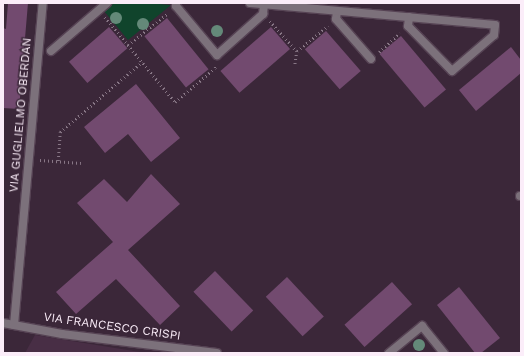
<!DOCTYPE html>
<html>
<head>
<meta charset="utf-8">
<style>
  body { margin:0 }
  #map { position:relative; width:524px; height:356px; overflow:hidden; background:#3b2739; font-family:"Work Sans",sans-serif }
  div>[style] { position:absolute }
  .built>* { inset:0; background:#482e45 }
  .green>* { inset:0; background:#10442c }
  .building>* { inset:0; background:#724a6f; transform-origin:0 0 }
  .path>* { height:2.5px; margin-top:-1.25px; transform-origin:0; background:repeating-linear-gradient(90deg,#887786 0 1px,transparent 0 4px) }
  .roads { filter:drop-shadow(1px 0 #564354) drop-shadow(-1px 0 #564354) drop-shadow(0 1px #564354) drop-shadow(0 -1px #564354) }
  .lane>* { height:8px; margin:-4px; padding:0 4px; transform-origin:4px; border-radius:4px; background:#7c717b }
  .street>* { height:8px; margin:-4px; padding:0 4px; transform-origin:4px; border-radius:4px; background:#7c717b }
  .trees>* { width:12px; height:12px; margin:-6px; border-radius:50%; background:#648979 }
  span { translate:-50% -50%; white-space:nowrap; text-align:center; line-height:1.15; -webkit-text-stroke:3px #3b2739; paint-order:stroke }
  .street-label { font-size:12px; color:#fbedf9 }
  .frame { position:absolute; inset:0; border:4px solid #fbedf9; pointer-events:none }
</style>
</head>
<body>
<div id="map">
  <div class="built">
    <div style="clip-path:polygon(35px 335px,146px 353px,25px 353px)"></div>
  </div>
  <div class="green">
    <div style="clip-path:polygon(114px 3px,148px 3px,171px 5px,128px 40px,104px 11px)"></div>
  </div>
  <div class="building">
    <div style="clip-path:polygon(8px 3px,28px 3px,19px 109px,3px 108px,3px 28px,6px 29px)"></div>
    <div style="left:167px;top:18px;width:66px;height:29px;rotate:51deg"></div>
    <div style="left:109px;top:27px;width:28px;height:53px;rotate:49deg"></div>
    <div style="left:271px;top:27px;width:29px;height:67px;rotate:49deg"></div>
    <div style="left:326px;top:31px;width:53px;height:28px;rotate:49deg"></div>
    <div style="left:401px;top:36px;width:70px;height:28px;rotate:50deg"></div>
    <div style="clip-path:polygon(511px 47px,521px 60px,521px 73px,476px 111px,459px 90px)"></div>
    <div style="clip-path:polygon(136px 84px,180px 138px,151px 162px,128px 134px,105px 153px,84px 127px)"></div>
    <div style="clip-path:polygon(151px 174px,180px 204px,128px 250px,180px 306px,160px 325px,116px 279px,76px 314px,56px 292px,113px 242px,77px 203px,104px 179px,127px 202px)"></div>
    <div style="left:215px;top:271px;width:55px;height:30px;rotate:46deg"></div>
    <div style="left:287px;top:277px;width:54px;height:29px;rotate:47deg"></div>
    <div style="left:392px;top:282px;width:30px;height:64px;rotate:48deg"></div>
    <div style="clip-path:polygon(459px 287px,500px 338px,481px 353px,475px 353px,437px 305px)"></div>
  </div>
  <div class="path">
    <div style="left:105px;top:17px;width:110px;rotate:50.5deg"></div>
    <div style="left:175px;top:102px;width:52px;rotate:-40.4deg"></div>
    <div style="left:215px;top:68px;width:3px;rotate:-72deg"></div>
    <div style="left:270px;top:21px;width:40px;rotate:48deg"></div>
    <div style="left:297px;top:51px;width:14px;rotate:98deg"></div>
    <div style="left:128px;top:45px;width:51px;rotate:-38.7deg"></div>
    <div style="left:297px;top:51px;width:40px;rotate:-39deg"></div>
    <div style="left:379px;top:52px;width:28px;rotate:-42deg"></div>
    <div style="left:40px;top:160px;width:41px;rotate:4.2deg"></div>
    <div style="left:58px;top:161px;width:29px;rotate:-86deg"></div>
    <div style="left:60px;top:132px;width:108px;rotate:-40.5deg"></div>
  </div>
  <div class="roads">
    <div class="lane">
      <div style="left:176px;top:3px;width:3px;rotate:90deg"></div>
      <div style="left:176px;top:6px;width:64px;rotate:50.1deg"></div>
      <div style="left:217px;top:55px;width:62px;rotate:-41.7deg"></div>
      <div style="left:263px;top:14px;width:10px;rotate:-84deg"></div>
      <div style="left:337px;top:11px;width:8px;rotate:97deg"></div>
      <div style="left:336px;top:19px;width:53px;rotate:48.8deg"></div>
      <div style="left:409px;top:17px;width:9px;rotate:96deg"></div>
      <div style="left:408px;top:26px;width:63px;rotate:45.6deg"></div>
      <div style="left:452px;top:71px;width:55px;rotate:-40.6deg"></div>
      <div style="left:494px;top:35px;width:10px;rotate:-84deg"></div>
      <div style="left:51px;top:51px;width:74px;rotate:-40.6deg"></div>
      <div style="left:389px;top:353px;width:43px;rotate:-39.3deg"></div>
      <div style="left:422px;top:326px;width:35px;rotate:51deg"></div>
    </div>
    <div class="street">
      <div style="left:250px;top:3px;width:246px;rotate:5.1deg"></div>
      <div style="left:520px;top:196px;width:1px"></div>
      <div style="left:3px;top:323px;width:60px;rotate:10.6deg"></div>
      <div style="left:62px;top:334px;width:156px;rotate:7deg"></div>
      <div style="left:14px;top:325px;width:323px;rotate:-84.9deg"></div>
    </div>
  </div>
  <div class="trees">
    <div style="left:116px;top:18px"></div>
    <div style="left:143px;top:24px"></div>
    <div style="left:217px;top:31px"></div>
    <div style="left:419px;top:345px"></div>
  </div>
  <div class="street-label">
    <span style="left:21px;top:115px;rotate:-85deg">VIA GUGLIELMO OBERDAN</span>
    <span style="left:112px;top:327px;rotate:8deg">VIA FRANCESCO CRISPI</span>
  </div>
  <div class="frame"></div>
</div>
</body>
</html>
